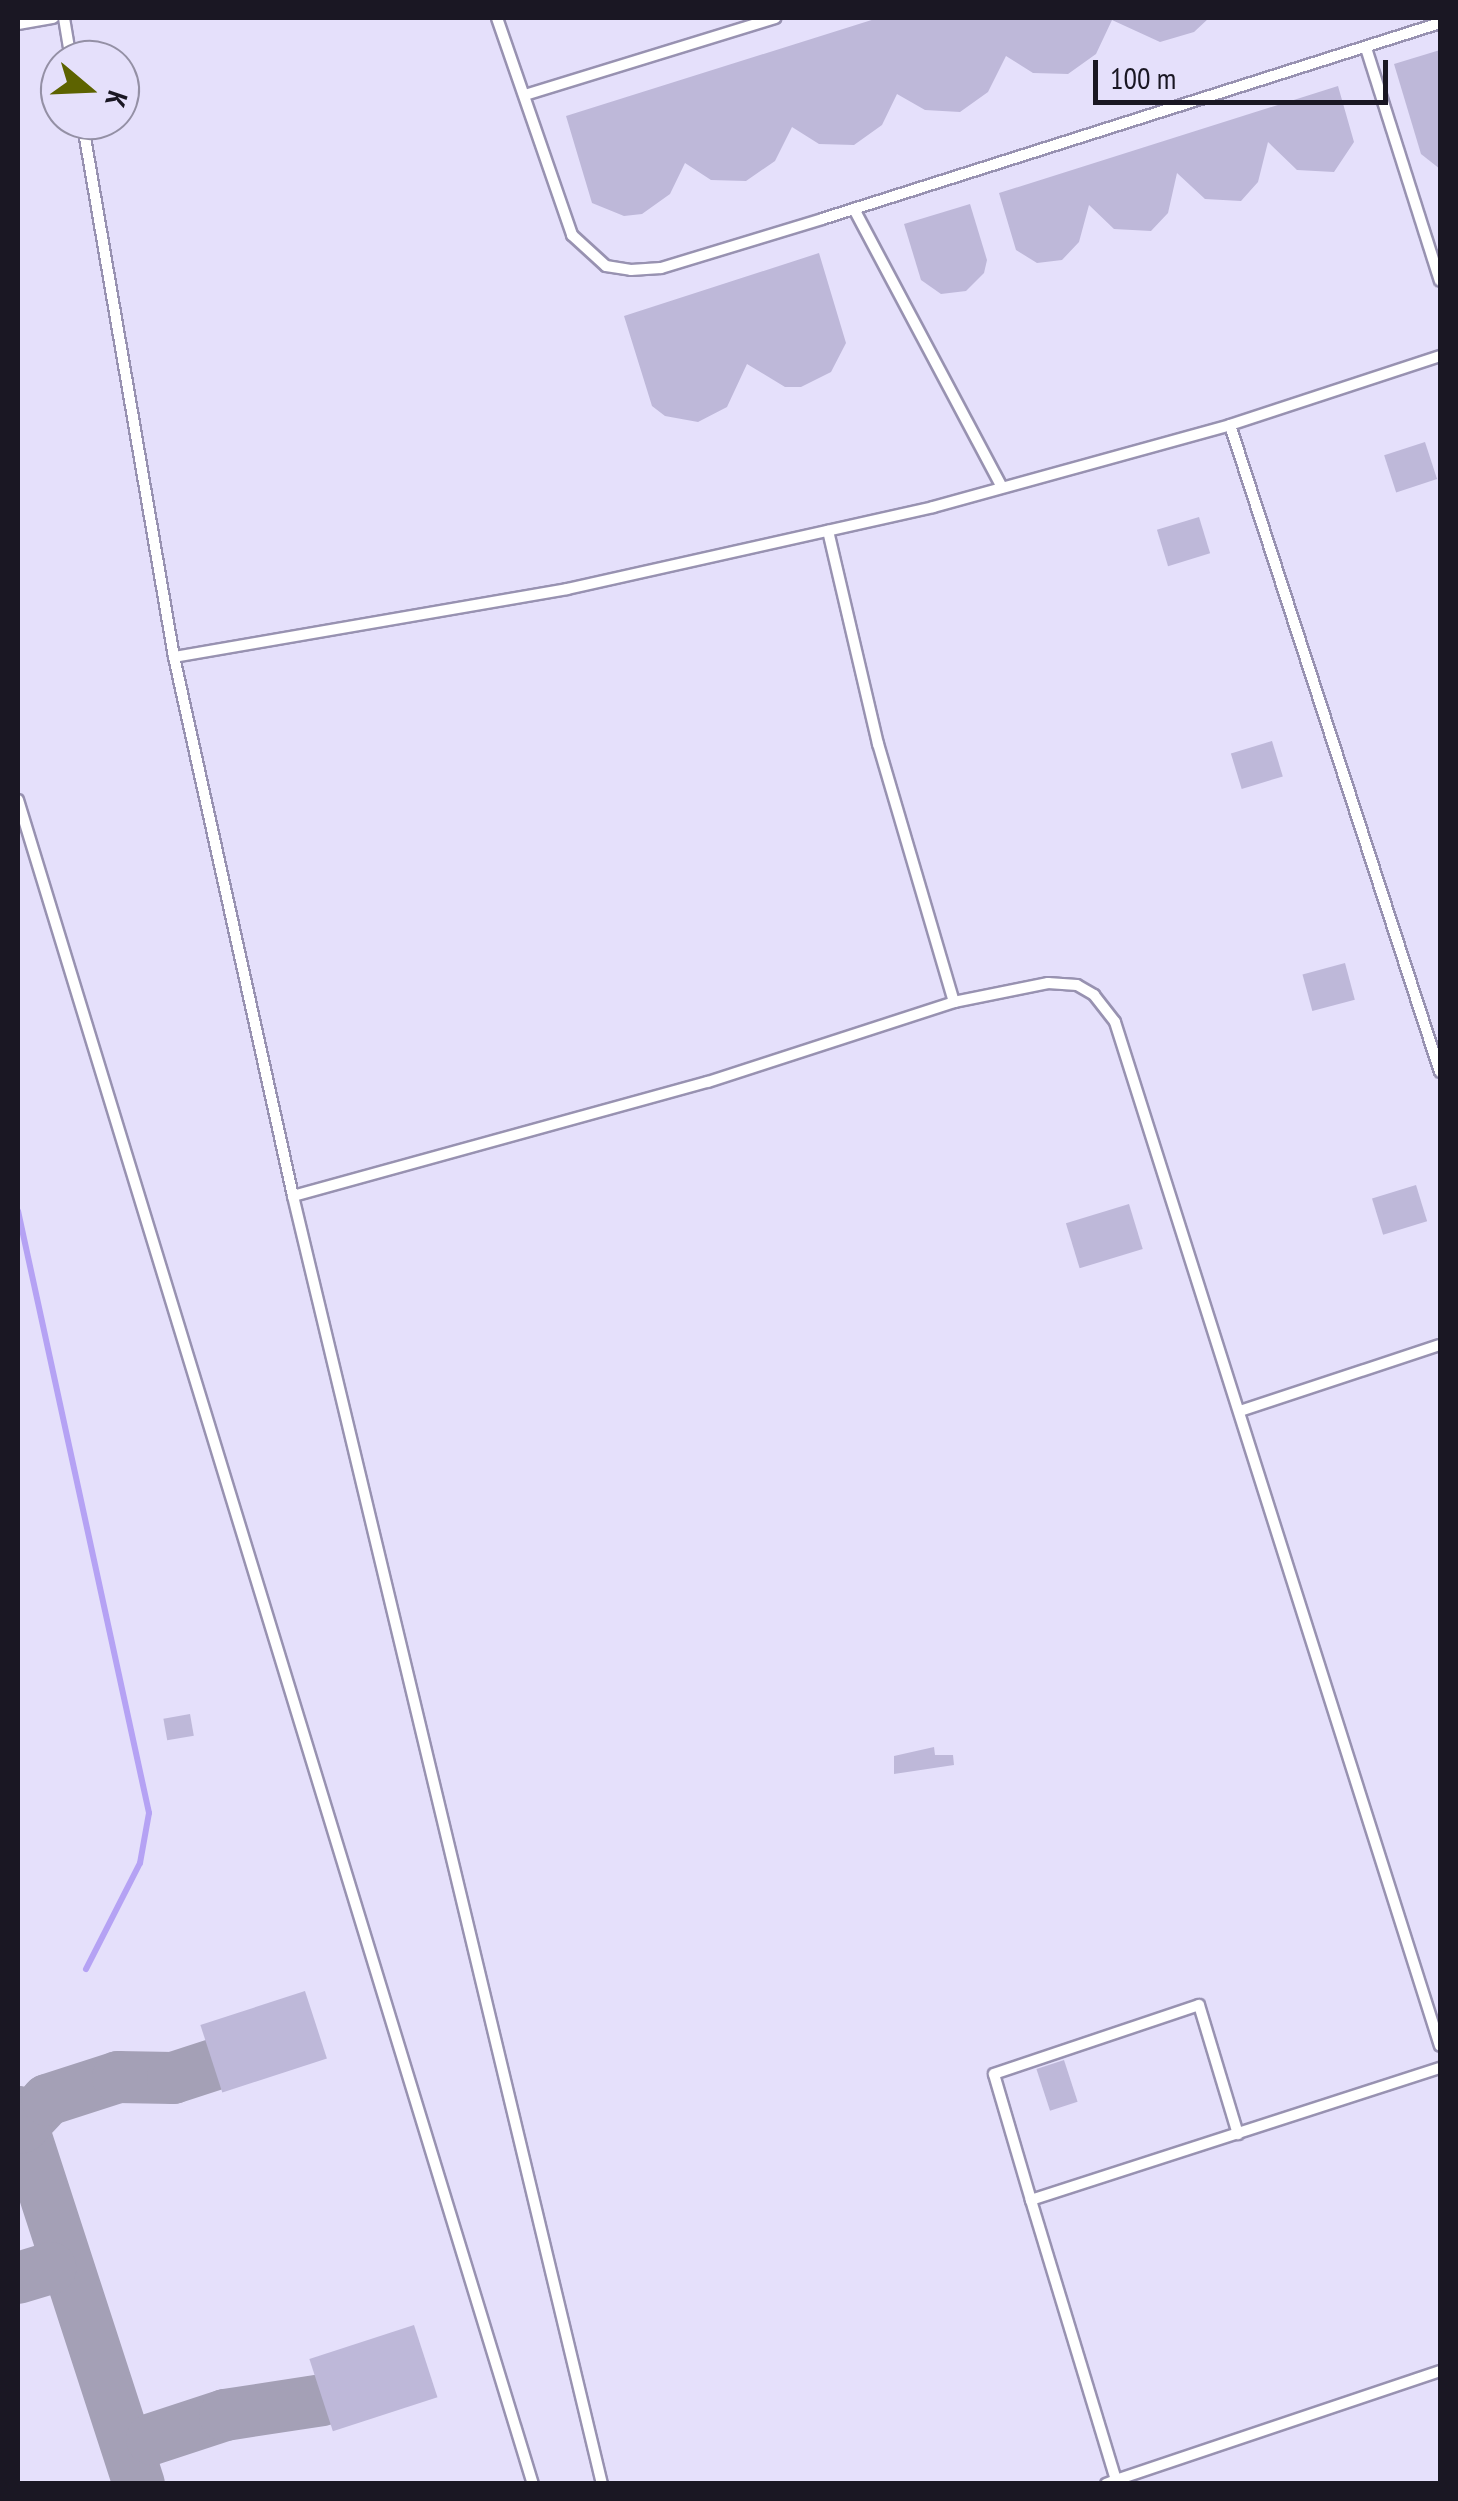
<!DOCTYPE html>
<html>
<head>
<meta charset="utf-8">
<style>
  body { margin:0 }
  #map { position:relative; width:1458px; height:2501px; overflow:hidden; background:#e5e0fb; font-family:"PT Sans Narrow",sans-serif }
  div>[style] { position:absolute }
  .stream>* { height:6px; margin:-3px; padding:0 3px; transform-origin:3px; border-radius:3px; background:#b5a2f4 }
  .taxiway>* { height:52px; margin:-26px; padding:0 26px; transform-origin:26px; border-radius:26px; background:#a4a0b6 }
  .building>* { inset:0; background:#beb8d9; transform-origin:0 0 }
  .roads { filter:drop-shadow(2px 0 #9892b1) drop-shadow(-2px 0 #9892b1) drop-shadow(0 2px #9892b1) drop-shadow(0 -2px #9892b1) }
  .service>* { height:10px; margin:-5px; padding:0 5px; transform-origin:5px; border-radius:5px; background:#fff }
  span { translate:-50% -50%; white-space:nowrap; text-align:center; line-height:1.15; -webkit-text-stroke:8px #e5e0fb; paint-order:stroke }
  .frame { position:absolute; inset:0; border:20px solid #1a1723; pointer-events:none }
  .north { position:absolute; left:40px; top:40px; width:100px; height:100px; box-sizing:border-box; background:#e5e0fb; border:2px solid #9490a5; border-radius:50%; rotate:109deg; font-size:28px; font-weight:700; line-height:40px; text-align:center; color:#1a1723 }
  .north::after { content:''; display:block; margin:auto; width:35px; height:45px; background:#5d6300; clip-path:polygon(50% 0,100% 100%,50% 72%,0 100%) }
  .scale { position:absolute; left:1093px; top:60px; width:295px; height:45px; box-sizing:border-box; border:5px solid #1a1723; border-top:0; padding-left:12px; font-size:30px; line-height:35px; white-space:nowrap; color:#1a1723; -webkit-text-stroke:8px #e5e0fb; paint-order:stroke }
</style>
</head>
<body>
<div id="map">
  <div class="stream">
    <div style="left:18px;top:1211px;width:616px;rotate:77.72deg"></div>
    <div style="left:149px;top:1813px;width:51px;rotate:100.2deg"></div>
    <div style="left:140px;top:1863px;width:119px;rotate:117deg"></div>
  </div>
  <div class="taxiway">
    <div style="left:18px;top:2112px;width:391px;rotate:72deg"></div>
    <div style="left:18px;top:2112px;width:16px;rotate:75deg"></div>
    <div style="left:22px;top:2127px;width:37px;rotate:-47deg"></div>
    <div style="left:47px;top:2100px;width:75px;rotate:-17.9deg"></div>
    <div style="left:118px;top:2077px;width:55px;rotate:1deg"></div>
    <div style="left:173px;top:2078px;width:42px;rotate:-18deg"></div>
    <div style="left:18px;top:2278px;width:34px;rotate:-17deg"></div>
    <div style="left:152px;top:2439px;width:77px;rotate:-18.2deg"></div>
    <div style="left:225px;top:2415px;width:99px;rotate:-8.7deg"></div>
  </div>
  <div class="building">
    <div style="clip-path:polygon(878px 18px,1209px 18px,1194px 32px,1160px 42px,1112px 20px,1096px 54px,1068px 74px,1033px 73px,1006px 56px,988px 92px,960px 112px,925px 110px,897px 94px,882px 125px,854px 145px,819px 144px,792px 127px,775px 161px,746px 181px,711px 180px,685px 163px,670px 194px,642px 214px,624px 216px,592px 203px,566px 116px)"></div>
    <div style="clip-path:polygon(1440px 50px,1440px 169px,1421px 154px,1394px 64px)"></div>
    <div style="clip-path:polygon(1338px 86px,1354px 142px,1334px 172px,1297px 170px,1268px 142px,1258px 182px,1241px 201px,1205px 199px,1177px 173px,1168px 213px,1151px 231px,1114px 229px,1089px 205px,1079px 242px,1062px 260px,1037px 263px,1016px 250px,999px 193px)"></div>
    <div style="clip-path:polygon(970px 204px,987px 260px,984px 273px,966px 291px,941px 294px,921px 280px,904px 224px)"></div>
    <div style="clip-path:polygon(819px 253px,846px 343px,831px 372px,801px 387px,785px 387px,747px 364px,727px 407px,698px 422px,665px 416px,652px 406px,624px 316px)"></div>
    <div style="left:1425px;top:442px;width:39px;height:43px;rotate:72deg"></div>
    <div style="left:1199px;top:517px;width:38px;height:44px;rotate:73deg"></div>
    <div style="left:1272px;top:741px;width:37px;height:43px;rotate:73deg"></div>
    <div style="left:1345px;top:963px;width:38px;height:44px;rotate:75deg"></div>
    <div style="left:1416px;top:1185px;width:38px;height:46px;rotate:73deg"></div>
    <div style="left:1129px;top:1204px;width:47px;height:66px;rotate:73deg"></div>
    <div style="left:190px;top:1714px;width:22px;height:27px;rotate:80deg"></div>
    <div style="clip-path:polygon(934px 1747px,935px 1755px,953px 1755px,954px 1765px,894px 1774px,894px 1756px)"></div>
    <div style="left:305px;top:1991px;width:71px;height:110px;rotate:72deg"></div>
    <div style="left:1064px;top:2060px;width:44px;height:29px;rotate:72deg"></div>
    <div style="left:414px;top:2325px;width:76px;height:110px;rotate:72deg"></div>
  </div>
  <div class="roads">
    <div class="service">
      <div style="left:64px;top:18px;width:43px;rotate:80.5deg"></div>
      <div style="left:497px;top:18px;width:230px;rotate:70.9deg"></div>
      <div style="left:572px;top:235px;width:46px;rotate:42.4deg"></div>
      <div style="left:606px;top:266px;width:25px;rotate:9deg"></div>
      <div style="left:631px;top:270px;width:30px;rotate:-4deg"></div>
      <div style="left:661px;top:268px;width:168px;rotate:-16.9deg"></div>
      <div style="left:822px;top:219px;width:648px;rotate:-17.6deg"></div>
      <div style="left:18px;top:24px;width:36px;rotate:-10deg"></div>
      <div style="left:1366px;top:48px;width:244px;rotate:72.4deg"></div>
      <div style="left:525px;top:95px;width:262px;rotate:-17.1deg"></div>
      <div style="left:82px;top:120px;width:545px;rotate:80.28deg"></div>
      <div style="left:174px;top:657px;width:552px;rotate:77.55deg"></div>
      <div style="left:293px;top:1196px;width:1325px;rotate:76.51deg"></div>
      <div style="left:854px;top:209px;width:314px;rotate:62deg"></div>
      <div style="left:1230px;top:425px;width:680px;rotate:72.02deg"></div>
      <div style="left:174px;top:657px;width:399px;rotate:-9.8deg"></div>
      <div style="left:567px;top:589px;width:375px;rotate:-12.6deg"></div>
      <div style="left:933px;top:507px;width:308px;rotate:-15.4deg"></div>
      <div style="left:1230px;top:425px;width:221px;rotate:-18.2deg"></div>
      <div style="left:18px;top:800px;width:1761px;rotate:73deg"></div>
      <div style="left:954px;top:1002px;width:96px;rotate:-11.4deg"></div>
      <div style="left:1048px;top:983px;width:29px;rotate:4deg"></div>
      <div style="left:1077px;top:985px;width:20px;rotate:30deg"></div>
      <div style="left:1094px;top:995px;width:34px;rotate:52deg"></div>
      <div style="left:1115px;top:1022px;width:1074px;rotate:72.39deg"></div>
      <div style="left:293px;top:1196px;width:430px;rotate:-15.4deg"></div>
      <div style="left:708px;top:1082px;width:259px;rotate:-18deg"></div>
      <div style="left:954px;top:1002px;width:269px;rotate:-106.4deg"></div>
      <div style="left:878px;top:744px;width:219px;rotate:-103.2deg"></div>
      <div style="left:1243px;top:1410px;width:207px;rotate:-18.3deg"></div>
      <div style="left:1031px;top:2200px;width:131px;rotate:-106.4deg"></div>
      <div style="left:994px;top:2074px;width:216px;rotate:-18.6deg"></div>
      <div style="left:1199px;top:2005px;width:135px;rotate:73.2deg"></div>
      <div style="left:1116px;top:2480px;width:342px;rotate:-18.6deg"></div>
      <div style="left:1106px;top:2484px;width:11px;rotate:-22deg"></div>
      <div style="left:1116px;top:2480px;width:293px;rotate:-106.9deg"></div>
      <div style="left:1031px;top:2200px;width:430px;rotate:-17.9deg"></div>
    </div>
  </div>
  <div class="frame"></div>
  <div class="north">K</div>
  <div class="scale">100 m</div>
</div>
</body>
</html>
